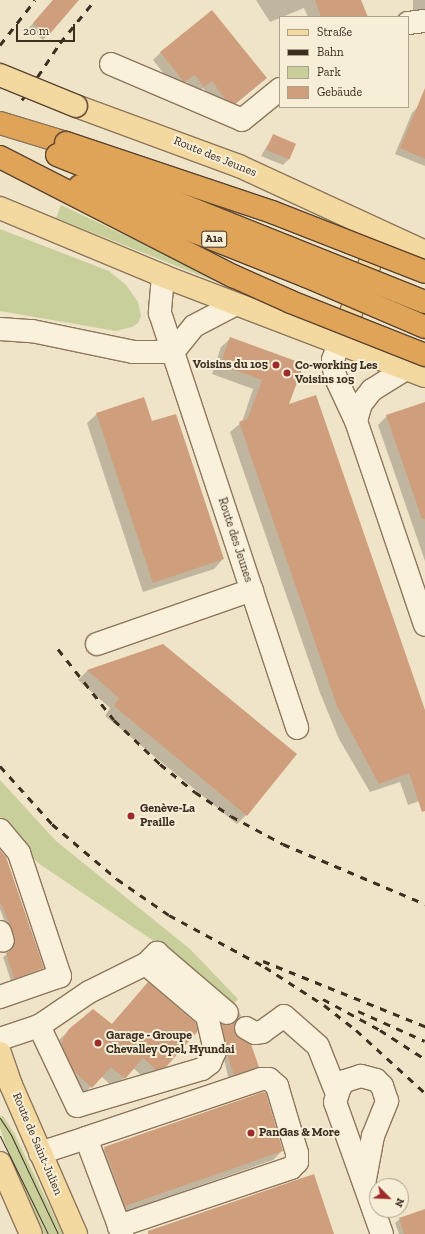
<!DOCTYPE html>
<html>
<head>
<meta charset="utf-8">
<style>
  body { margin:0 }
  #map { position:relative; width:425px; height:1234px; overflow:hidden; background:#f0e4c8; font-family:"Zilla Slab",serif }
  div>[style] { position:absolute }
  .green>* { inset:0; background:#c9cf9b }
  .shadow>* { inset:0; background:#0003; transform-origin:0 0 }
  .building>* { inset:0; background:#cf9f7d; transform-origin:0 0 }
  .roads { filter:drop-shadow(1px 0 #8d765c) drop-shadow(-1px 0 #8d765c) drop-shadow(0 1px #8d765c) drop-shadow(0 -1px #8d765c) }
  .minor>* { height:22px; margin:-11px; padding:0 11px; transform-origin:11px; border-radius:11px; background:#faf1dc }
  .major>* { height:22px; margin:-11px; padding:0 11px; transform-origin:11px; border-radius:11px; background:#f3d9a0 }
  .highway>* { height:22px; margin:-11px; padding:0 11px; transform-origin:11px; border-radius:11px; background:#e0a458 }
  .tram>* { height:1px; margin:-0.5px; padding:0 0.5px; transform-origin:0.5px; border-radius:0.5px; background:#3d2e20 }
  .rail>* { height:3px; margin-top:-1.5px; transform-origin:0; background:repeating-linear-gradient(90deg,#3d2e20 0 7px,transparent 0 14px) }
  .bridges { filter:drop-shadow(1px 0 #5b4430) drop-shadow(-1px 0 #5b4430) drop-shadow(0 1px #5b4430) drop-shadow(0 -1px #5b4430) }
  .major-bridge>* { height:22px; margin:-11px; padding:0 11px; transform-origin:11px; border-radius:11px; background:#f3d9a0 }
  .highway-bridge>* { height:22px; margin:-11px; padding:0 11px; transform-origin:11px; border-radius:11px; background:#e0a458 }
  .dots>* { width:11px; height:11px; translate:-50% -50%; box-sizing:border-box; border:2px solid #f7eed8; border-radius:50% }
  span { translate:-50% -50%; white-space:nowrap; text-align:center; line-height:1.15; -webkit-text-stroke:4px #f7eed8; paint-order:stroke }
  .shield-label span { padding:1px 3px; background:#f7eed8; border:1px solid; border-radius:3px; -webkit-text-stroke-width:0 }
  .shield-label { font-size:11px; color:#3d2e20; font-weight:700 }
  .street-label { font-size:12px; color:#3d2e20 }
  .poi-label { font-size:12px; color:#3d2e20; font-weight:700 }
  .right { translate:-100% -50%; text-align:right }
  .left { translate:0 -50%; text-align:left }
  .legend { position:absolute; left:279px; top:16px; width:130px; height:92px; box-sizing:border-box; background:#f7eed8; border:1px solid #ada18e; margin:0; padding:5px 7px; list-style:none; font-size:12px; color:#3d2e20 }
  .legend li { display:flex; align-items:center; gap:8px; height:20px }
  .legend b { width:20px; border:1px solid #ada18e }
  .north { position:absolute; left:369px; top:1178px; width:40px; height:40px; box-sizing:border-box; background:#f7eed8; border:1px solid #ada18e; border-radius:50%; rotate:114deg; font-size:11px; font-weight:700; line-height:16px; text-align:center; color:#3d2e20 }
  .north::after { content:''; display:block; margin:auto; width:14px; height:18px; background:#9e2a2b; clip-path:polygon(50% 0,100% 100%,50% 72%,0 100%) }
  .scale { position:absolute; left:16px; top:24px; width:59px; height:18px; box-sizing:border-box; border:2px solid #3d2e20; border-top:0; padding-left:5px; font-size:12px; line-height:14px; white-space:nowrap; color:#3d2e20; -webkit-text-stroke:3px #f7eed8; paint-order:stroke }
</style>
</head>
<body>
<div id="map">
  <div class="green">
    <div style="clip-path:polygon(61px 205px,244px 292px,244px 293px,56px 218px)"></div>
    <div style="clip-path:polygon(0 229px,109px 271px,126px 285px,138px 302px,141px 316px,138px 323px,132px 327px,116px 331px,0 311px)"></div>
    <div style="clip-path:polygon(0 780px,56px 841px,190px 949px,238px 999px,230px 1007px,179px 958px,38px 863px,0 822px)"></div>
    <div style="clip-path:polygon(0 1116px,3px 1116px,14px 1133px,63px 1234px,43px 1234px,6px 1146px,0 1127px)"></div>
  </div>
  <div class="shadow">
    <div style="clip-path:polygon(53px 0,78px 0,43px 40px,29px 28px)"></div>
    <div style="clip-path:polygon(256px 0,360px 0,366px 17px,308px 17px,304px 8px,270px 22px)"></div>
    <div style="left:413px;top:0;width:12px;height:17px"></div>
    <div style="clip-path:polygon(161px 52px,266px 78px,227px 111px,219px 107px,203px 88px,196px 94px,187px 82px,176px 89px,153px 60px)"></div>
    <div style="clip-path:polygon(417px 108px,425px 111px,425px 166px,395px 154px,412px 113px)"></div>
    <div style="clip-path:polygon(273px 136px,289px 159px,283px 165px,261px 156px)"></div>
    <div style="clip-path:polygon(231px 338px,288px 406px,425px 713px,425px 799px,408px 805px,400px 782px,370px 792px,339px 739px,320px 693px,230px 432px,242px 422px,253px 389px,212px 374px,221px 347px)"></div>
    <div style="clip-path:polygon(425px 403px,425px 561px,378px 425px,387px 416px)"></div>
    <div style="clip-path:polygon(97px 414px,152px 423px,223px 559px,214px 569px,143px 592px,87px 423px)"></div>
    <div style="clip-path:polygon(162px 645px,246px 815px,237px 824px,105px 716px,110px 708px,78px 680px,87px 671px)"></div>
    <div style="clip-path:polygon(0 854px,43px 968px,11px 981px,3px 957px,10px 952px,12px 941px,0 909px)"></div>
    <div style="clip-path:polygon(148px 983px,165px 1066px,155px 1076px,146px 1079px,133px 1068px,114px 1088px,101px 1076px,82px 1096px,52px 1054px,59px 1040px,69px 1030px,111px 1025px)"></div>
    <div style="clip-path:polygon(239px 1011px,241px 1016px,234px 1023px,235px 1035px,258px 1067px,252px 1072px,229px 1080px,217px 1030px,222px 1025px,233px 1025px,234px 1015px)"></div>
    <div style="clip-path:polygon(105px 1148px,282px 1151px,273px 1160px,115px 1215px,95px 1157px)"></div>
    <div style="clip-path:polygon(425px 1210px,425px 1234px,399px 1234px,395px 1223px,400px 1219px)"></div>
  </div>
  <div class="building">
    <div style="clip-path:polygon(53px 0,79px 0,48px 36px,33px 23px)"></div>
    <div style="clip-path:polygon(315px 0,361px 0,368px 17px,321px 17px)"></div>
    <div style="clip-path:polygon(212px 10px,267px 78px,235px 104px,226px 100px,212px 81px,204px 87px,195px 75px,184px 82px,160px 52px)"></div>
    <div style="clip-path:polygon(425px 88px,425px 159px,400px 148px)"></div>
    <div style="left:273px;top:134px;width:25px;height:17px;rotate:23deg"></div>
    <div style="clip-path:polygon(230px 337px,304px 364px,289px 404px,316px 395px,425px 710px,425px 811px,422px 812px,409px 773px,379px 784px,337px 706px,239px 422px,248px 418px,262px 380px,220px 365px)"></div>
    <div style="clip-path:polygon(144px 397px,152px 421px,176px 414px,224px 559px,153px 583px,96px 413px)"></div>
    <div style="clip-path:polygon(425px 402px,425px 519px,422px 519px,386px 415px)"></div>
    <div style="clip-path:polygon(163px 644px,297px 754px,247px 816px,114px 706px,119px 698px,87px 670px)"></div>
    <div style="clip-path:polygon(0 850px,6px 857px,44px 968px,14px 979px,6px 953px,13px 949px,15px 937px,0 902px)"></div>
    <div style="clip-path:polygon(148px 982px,196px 1023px,198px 1031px,166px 1067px,156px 1070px,143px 1058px,125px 1079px,111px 1067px,92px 1088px,74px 1071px,61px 1044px,64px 1037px,69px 1029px,93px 1009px,112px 1024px)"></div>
    <div style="clip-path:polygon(235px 1022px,235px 1034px,251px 1044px,259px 1067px,234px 1075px,227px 1054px,222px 1024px,231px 1025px)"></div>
    <div style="clip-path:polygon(263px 1092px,266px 1093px,283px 1151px,125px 1206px,104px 1147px)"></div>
    <div style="clip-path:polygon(314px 1174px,334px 1234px,148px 1234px,148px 1231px)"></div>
    <div style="clip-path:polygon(425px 1209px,425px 1234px,404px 1234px,399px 1218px)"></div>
  </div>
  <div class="roads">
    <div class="minor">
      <div style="left:408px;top:23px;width:17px;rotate:-7deg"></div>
      <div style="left:111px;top:64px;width:142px;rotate:23.1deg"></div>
      <div style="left:242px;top:120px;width:49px;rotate:-39.2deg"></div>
      <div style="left:163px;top:276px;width:37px;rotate:95deg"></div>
      <div style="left:160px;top:313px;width:437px;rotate:71.7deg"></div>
      <div style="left:0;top:329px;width:32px;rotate:4deg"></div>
      <div style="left:32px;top:331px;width:103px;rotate:11.7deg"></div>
      <div style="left:133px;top:352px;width:40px"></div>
      <div style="left:339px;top:344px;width:17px;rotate:111deg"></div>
      <div style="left:333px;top:360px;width:16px;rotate:83deg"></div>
      <div style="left:335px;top:376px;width:50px;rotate:65deg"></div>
      <div style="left:356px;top:421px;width:215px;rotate:71.3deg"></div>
      <div style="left:173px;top:352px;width:33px;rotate:-51deg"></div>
      <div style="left:194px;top:326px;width:47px;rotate:-27.6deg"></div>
      <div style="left:356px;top:421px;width:18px;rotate:-74deg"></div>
      <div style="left:361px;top:404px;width:18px;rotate:-52deg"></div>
      <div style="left:372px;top:390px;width:39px;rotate:-32deg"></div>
      <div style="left:97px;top:644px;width:164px;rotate:-19.2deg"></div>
      <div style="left:0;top:830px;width:30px;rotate:50deg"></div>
      <div style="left:19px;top:853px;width:130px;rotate:71.6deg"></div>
      <div style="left:60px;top:976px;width:64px;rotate:160.7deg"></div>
      <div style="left:0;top:932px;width:9px;rotate:72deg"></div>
      <div style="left:146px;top:964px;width:16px;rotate:-45deg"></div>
      <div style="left:157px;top:953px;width:92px;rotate:40.6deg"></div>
      <div style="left:246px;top:1028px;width:10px;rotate:29deg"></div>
      <div style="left:255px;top:1033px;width:7px;rotate:-8deg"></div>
      <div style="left:262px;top:1032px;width:27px;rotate:-36deg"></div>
      <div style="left:284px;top:1016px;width:45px;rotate:41.4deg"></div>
      <div style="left:318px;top:1046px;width:52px;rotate:68.4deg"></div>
      <div style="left:0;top:1039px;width:41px;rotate:-18.4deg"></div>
      <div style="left:39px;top:1026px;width:60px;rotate:-34.2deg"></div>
      <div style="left:89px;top:992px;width:64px;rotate:-26.2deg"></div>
      <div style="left:146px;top:964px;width:80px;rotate:40.4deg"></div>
      <div style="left:207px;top:1016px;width:36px;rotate:77deg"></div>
      <div style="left:215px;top:1051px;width:13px;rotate:113deg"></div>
      <div style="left:210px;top:1063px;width:10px;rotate:143deg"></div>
      <div style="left:202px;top:1069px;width:130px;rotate:163.5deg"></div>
      <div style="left:77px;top:1106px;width:89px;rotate:-115.4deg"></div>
      <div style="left:86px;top:1138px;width:185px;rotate:-18.6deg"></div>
      <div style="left:261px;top:1079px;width:8px"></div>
      <div style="left:269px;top:1079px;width:11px;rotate:41deg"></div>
      <div style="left:277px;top:1086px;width:70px;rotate:73.4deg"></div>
      <div style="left:297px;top:1153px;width:9px;rotate:90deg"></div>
      <div style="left:297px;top:1162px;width:8px;rotate:135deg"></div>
      <div style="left:291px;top:1168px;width:182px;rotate:161.4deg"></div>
      <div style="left:40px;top:1153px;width:48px;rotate:-18.1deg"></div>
      <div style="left:86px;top:1138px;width:103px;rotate:69.4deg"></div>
      <div style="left:365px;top:1179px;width:44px;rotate:-79.5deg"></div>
      <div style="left:373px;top:1136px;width:38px;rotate:-68deg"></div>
      <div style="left:387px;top:1101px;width:16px;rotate:-108deg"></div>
      <div style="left:382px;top:1086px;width:8px;rotate:-135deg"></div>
      <div style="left:376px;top:1080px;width:16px;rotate:-165deg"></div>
      <div style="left:361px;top:1076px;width:17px;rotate:163deg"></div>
      <div style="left:345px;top:1081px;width:8px;rotate:130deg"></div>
      <div style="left:340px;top:1087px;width:16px;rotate:108deg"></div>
      <div style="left:335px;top:1102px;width:140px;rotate:70.4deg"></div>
    </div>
    <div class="major">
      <div style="left:76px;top:106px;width:174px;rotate:20.2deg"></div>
      <div style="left:239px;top:166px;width:205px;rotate:24.8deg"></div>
      <div style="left:0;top:208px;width:177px;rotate:22.6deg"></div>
      <div style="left:163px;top:276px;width:280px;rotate:20.9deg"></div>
      <div style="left:340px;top:341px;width:114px;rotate:-68.9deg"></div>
      <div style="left:0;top:1053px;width:34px;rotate:71deg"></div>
      <div style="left:11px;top:1085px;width:163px;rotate:66.4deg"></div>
      <div style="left:0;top:1163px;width:77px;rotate:66.4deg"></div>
    </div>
    <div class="highway">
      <div style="left:0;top:123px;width:69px;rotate:16.9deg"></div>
    </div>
  </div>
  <div class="tram">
    <div style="left:0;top:1118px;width:20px;rotate:57deg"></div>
    <div style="left:11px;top:1135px;width:110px;rotate:64.6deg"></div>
    <div style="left:0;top:1136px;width:109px;rotate:63.9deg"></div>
  </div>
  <div class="rail">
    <div style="left:0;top:45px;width:57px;rotate:-52.1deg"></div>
    <div style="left:22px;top:100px;width:69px;rotate:-56.3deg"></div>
    <div style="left:60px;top:43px;width:55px;rotate:-50.9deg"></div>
    <div style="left:58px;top:649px;width:90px;rotate:51.7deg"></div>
    <div style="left:114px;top:720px;width:64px;rotate:43.7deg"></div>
    <div style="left:160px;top:764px;width:45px;rotate:38.7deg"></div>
    <div style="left:195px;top:792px;width:43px;rotate:33.7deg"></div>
    <div style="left:231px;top:816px;width:59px;rotate:28.3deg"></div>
    <div style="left:283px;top:844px;width:154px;rotate:22.9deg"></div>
    <div style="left:0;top:766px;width:78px;rotate:48.1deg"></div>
    <div style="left:52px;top:824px;width:85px;rotate:40.2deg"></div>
    <div style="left:117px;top:879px;width:63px;rotate:34.7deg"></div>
    <div style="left:169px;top:915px;width:109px;rotate:28.4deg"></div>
    <div style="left:265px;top:967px;width:70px;rotate:32.8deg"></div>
    <div style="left:324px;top:1005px;width:41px;rotate:38deg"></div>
    <div style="left:356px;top:1030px;width:93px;rotate:42.4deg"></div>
    <div style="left:263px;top:961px;width:175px;rotate:21.9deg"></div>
    <div style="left:323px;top:999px;width:65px;rotate:28.5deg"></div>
    <div style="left:380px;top:1030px;width:54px;rotate:32.8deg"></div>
    <div style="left:358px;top:1011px;width:73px;rotate:24.1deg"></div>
  </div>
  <div class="bridges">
    <div class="major-bridge">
      <div style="left:0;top:75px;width:82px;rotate:22.2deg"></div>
    </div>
    <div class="highway-bridge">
      <div style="left:66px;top:143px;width:217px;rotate:18.5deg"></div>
      <div style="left:272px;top:212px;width:164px;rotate:21.4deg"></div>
      <div style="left:57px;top:155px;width:396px;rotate:21.8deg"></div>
      <div style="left:0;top:157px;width:262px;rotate:27.1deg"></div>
      <div style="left:233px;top:276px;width:64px;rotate:24.1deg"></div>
      <div style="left:291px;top:302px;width:144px;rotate:21.6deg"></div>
      <div style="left:80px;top:186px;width:243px;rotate:21.7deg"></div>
      <div style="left:306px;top:276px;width:129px;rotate:23.2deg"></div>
    </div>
  </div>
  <div class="dots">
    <div style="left:276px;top:365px;background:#9e2a2b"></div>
    <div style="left:287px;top:373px;background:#9e2a2b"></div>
    <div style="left:131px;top:816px;background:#9e2a2b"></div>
    <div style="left:98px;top:1043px;background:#9e2a2b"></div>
    <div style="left:251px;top:1133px;background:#9e2a2b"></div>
  </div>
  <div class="shield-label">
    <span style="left:214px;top:239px">A1a</span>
  </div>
  <div class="street-label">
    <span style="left:215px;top:157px;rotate:22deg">Route des Jeunes</span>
    <span style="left:235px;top:540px;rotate:72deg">Route des Jeunes</span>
    <span style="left:37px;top:1144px;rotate:67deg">Route de Saint-Julien</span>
  </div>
  <div class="poi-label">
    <span class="right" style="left:268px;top:365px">Voisins du 105</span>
    <span class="left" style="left:295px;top:373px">Co-working Les<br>Voisins 105</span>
    <span class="left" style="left:140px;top:816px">Genève-La<br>Praille</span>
    <span class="left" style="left:106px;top:1043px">Garage - Groupe<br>Chevalley Opel, Hyundai</span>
    <span class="left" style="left:259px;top:1133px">PanGas &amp; More</span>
  </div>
  <ul class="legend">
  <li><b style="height:5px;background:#f3d9a0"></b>Straße</li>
  <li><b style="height:5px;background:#3d2e20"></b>Bahn</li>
  <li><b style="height:11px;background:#c9cf9b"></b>Park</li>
  <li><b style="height:11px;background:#cf9f7d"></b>Gebäude</li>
  </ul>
  <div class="north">N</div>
  <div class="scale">20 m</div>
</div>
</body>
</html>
